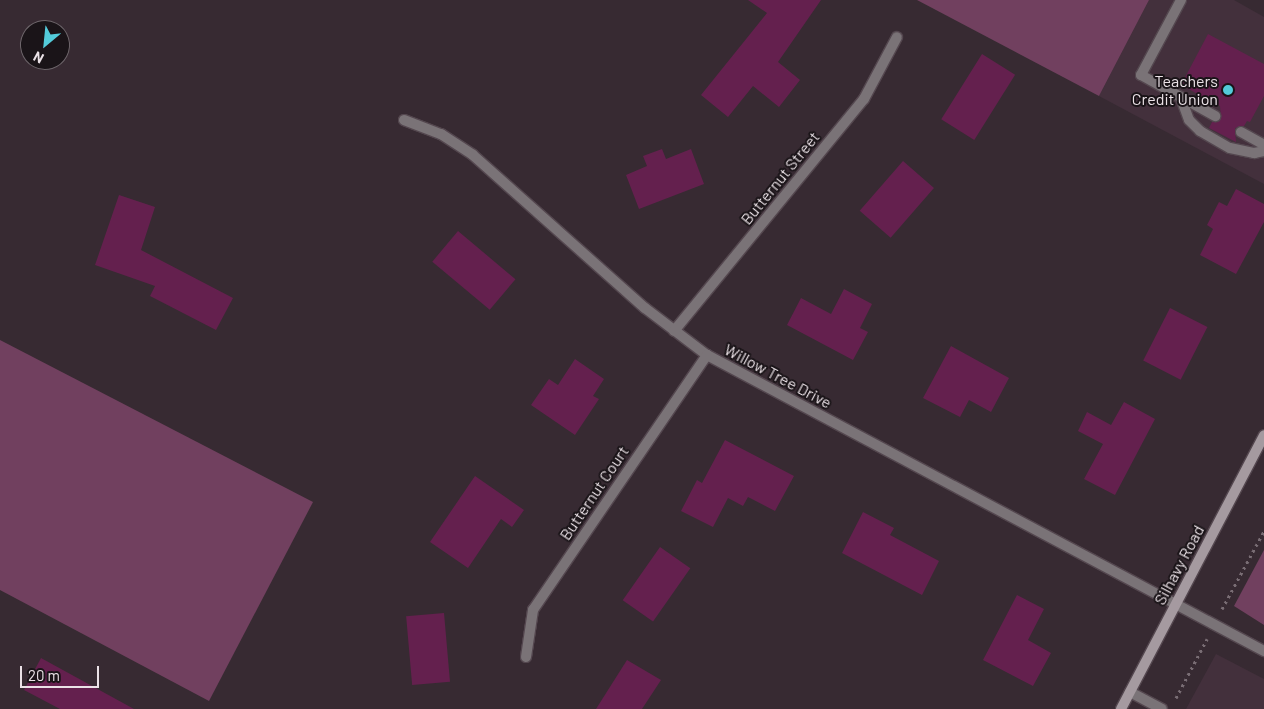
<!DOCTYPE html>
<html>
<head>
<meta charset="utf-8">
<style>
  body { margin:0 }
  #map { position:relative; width:1264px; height:709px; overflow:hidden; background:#372a32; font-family:Barlow,sans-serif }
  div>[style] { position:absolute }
  .built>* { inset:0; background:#43303c }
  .green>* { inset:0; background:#71405f }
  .building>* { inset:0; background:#64204e; transform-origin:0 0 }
  .path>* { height:3px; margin-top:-1.5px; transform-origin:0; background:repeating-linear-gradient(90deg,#796d74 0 2.5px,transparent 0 6.5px) }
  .roads { filter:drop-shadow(1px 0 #54474f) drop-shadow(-1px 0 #54474f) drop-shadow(0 1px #54474f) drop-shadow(0 -1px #54474f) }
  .lane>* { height:10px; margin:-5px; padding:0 5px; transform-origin:5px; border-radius:5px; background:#7a7377 }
  .street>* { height:10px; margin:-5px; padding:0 5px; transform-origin:5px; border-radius:5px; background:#7a7377 }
  .secondary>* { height:10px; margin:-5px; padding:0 5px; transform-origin:5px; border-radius:5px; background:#a59aa0 }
  .dots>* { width:14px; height:14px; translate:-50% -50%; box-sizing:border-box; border:2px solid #1a1418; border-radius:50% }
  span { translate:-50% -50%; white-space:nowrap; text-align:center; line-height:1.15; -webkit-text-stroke:4px #1a1418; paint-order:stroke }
  .poi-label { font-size:16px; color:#ebe2e7 }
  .right { translate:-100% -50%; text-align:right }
  .street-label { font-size:16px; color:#ebe2e7 }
  .north { position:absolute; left:20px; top:20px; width:50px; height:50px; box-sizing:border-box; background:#1a1418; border:1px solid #6e666b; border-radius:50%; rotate:208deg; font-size:14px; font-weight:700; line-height:20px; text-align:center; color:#ebe2e7 }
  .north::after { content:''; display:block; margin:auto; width:18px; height:22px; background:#53cbda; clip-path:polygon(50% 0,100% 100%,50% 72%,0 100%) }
  .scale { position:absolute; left:20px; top:666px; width:79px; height:22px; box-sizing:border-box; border:2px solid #ebe2e7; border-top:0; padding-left:6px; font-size:15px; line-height:18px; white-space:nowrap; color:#ebe2e7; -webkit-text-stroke:4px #1a1418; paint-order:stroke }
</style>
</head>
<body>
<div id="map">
  <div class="built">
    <div style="clip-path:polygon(1149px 0,1234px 0,1264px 17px,1264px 184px,1099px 96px)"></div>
    <div style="clip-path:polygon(1216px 654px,1264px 679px,1264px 709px,1186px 709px)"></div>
  </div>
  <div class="green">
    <div style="clip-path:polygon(917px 0,1149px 0,1099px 96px)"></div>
    <div style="clip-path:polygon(0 340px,313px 502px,209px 701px,0 590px)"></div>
    <div style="clip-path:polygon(1264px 550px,1264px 625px,1234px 606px)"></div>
  </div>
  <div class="building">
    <div style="clip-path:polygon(748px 0,821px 0,778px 62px,800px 80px,779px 107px,753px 86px,728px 117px,701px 95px,767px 13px)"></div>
    <div style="clip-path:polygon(1208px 34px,1264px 64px,1264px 96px,1250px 122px,1247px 121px,1244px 126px,1235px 128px,1236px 142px,1209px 128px,1212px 122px,1221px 119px,1220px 106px,1181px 85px)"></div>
    <div style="left:982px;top:54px;width:39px;height:77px;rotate:32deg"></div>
    <div style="clip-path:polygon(662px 149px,666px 159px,691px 149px,704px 184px,639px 209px,626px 175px,647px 166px,643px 156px)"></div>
    <div style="left:903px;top:161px;width:41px;height:66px;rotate:41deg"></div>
    <div style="clip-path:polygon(1236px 189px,1264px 204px,1264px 222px,1236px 274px,1200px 255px,1213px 229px,1207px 225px,1219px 202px,1227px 206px)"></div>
    <div style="clip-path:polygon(119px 195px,155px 207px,141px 250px,233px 298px,216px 330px,150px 296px,155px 286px,95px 265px)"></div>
    <div style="left:458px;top:231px;width:75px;height:40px;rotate:40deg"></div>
    <div style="clip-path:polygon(844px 289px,872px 304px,860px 328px,868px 332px,853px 360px,787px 325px,801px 298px,831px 314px)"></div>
    <div style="left:1170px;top:308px;width:42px;height:59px;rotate:27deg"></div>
    <div style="clip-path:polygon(951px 346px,1009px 378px,991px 412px,969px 400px,960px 417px,923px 398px)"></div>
    <div style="clip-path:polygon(575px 359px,604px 379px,593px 396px,599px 399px,575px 435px,531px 405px,549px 379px,558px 385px)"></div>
    <div style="clip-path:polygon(1124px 402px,1155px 419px,1115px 495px,1084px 479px,1103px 444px,1078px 431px,1087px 412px,1111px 425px)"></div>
    <div style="clip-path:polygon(725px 440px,794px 476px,775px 511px,748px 497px,743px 506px,728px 498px,713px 527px,681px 511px,697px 480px,702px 483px)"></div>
    <div style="clip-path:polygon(475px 476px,524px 510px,512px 527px,501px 519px,468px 568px,430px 542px)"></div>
    <div style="clip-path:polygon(863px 512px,894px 528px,890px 535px,939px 561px,922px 595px,842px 553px)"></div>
    <div style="left:660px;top:547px;width:37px;height:65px;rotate:35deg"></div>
    <div style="clip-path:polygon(1017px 595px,1044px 609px,1028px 640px,1051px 653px,1033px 686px,983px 660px)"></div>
    <div style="left:444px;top:613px;width:69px;height:38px;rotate:85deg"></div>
    <div style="clip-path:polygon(41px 658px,134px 709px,60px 709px,24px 690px)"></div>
    <div style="clip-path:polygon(627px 660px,661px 680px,642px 709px,596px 709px)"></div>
  </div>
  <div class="path">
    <div style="left:1222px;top:609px;width:89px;rotate:-61.7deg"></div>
    <div style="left:1176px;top:698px;width:67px;rotate:-62.3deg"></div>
  </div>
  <div class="roads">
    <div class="lane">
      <div style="left:1181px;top:0;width:85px;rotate:118.1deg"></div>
      <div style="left:1141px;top:75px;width:85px;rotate:29deg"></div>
      <div style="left:1181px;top:98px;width:23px;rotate:70deg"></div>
      <div style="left:1189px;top:120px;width:16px;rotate:45deg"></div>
      <div style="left:1200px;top:131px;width:34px;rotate:30deg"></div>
      <div style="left:1230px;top:148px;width:25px;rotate:12deg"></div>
      <div style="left:1254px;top:153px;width:10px;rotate:-11deg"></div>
      <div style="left:1241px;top:132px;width:26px;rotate:29deg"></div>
      <div style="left:1130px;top:692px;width:36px;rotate:28deg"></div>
    </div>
    <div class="street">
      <div style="left:404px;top:120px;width:40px;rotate:21deg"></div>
      <div style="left:441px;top:134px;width:38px;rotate:33deg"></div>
      <div style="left:473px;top:155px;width:230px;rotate:41.7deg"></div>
      <div style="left:645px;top:308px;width:78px;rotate:37.2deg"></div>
      <div style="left:707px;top:355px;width:631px;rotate:27.99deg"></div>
      <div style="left:674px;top:331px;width:300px;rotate:-50.7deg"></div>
      <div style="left:864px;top:99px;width:70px;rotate:-62deg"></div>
      <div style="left:526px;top:657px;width:48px;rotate:-81.5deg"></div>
      <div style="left:533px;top:610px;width:309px;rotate:-55.7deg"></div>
    </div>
    <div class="secondary">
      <div style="left:1121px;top:709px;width:309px;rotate:-62.4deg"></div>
    </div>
  </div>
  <div class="dots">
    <div style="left:1228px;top:90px;background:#53cbda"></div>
  </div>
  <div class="poi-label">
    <span class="right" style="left:1218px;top:90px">Teachers<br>Credit Union</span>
  </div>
  <div class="street-label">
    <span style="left:780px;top:178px;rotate:-51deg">Butternut Street</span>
    <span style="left:778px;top:376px;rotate:28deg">Willow Tree Drive</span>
    <span style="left:594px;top:493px;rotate:-56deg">Butternut Court</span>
    <span style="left:1179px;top:565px;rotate:-62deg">Silhavy Road</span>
  </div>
  <div class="north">N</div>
  <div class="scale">20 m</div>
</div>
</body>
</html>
